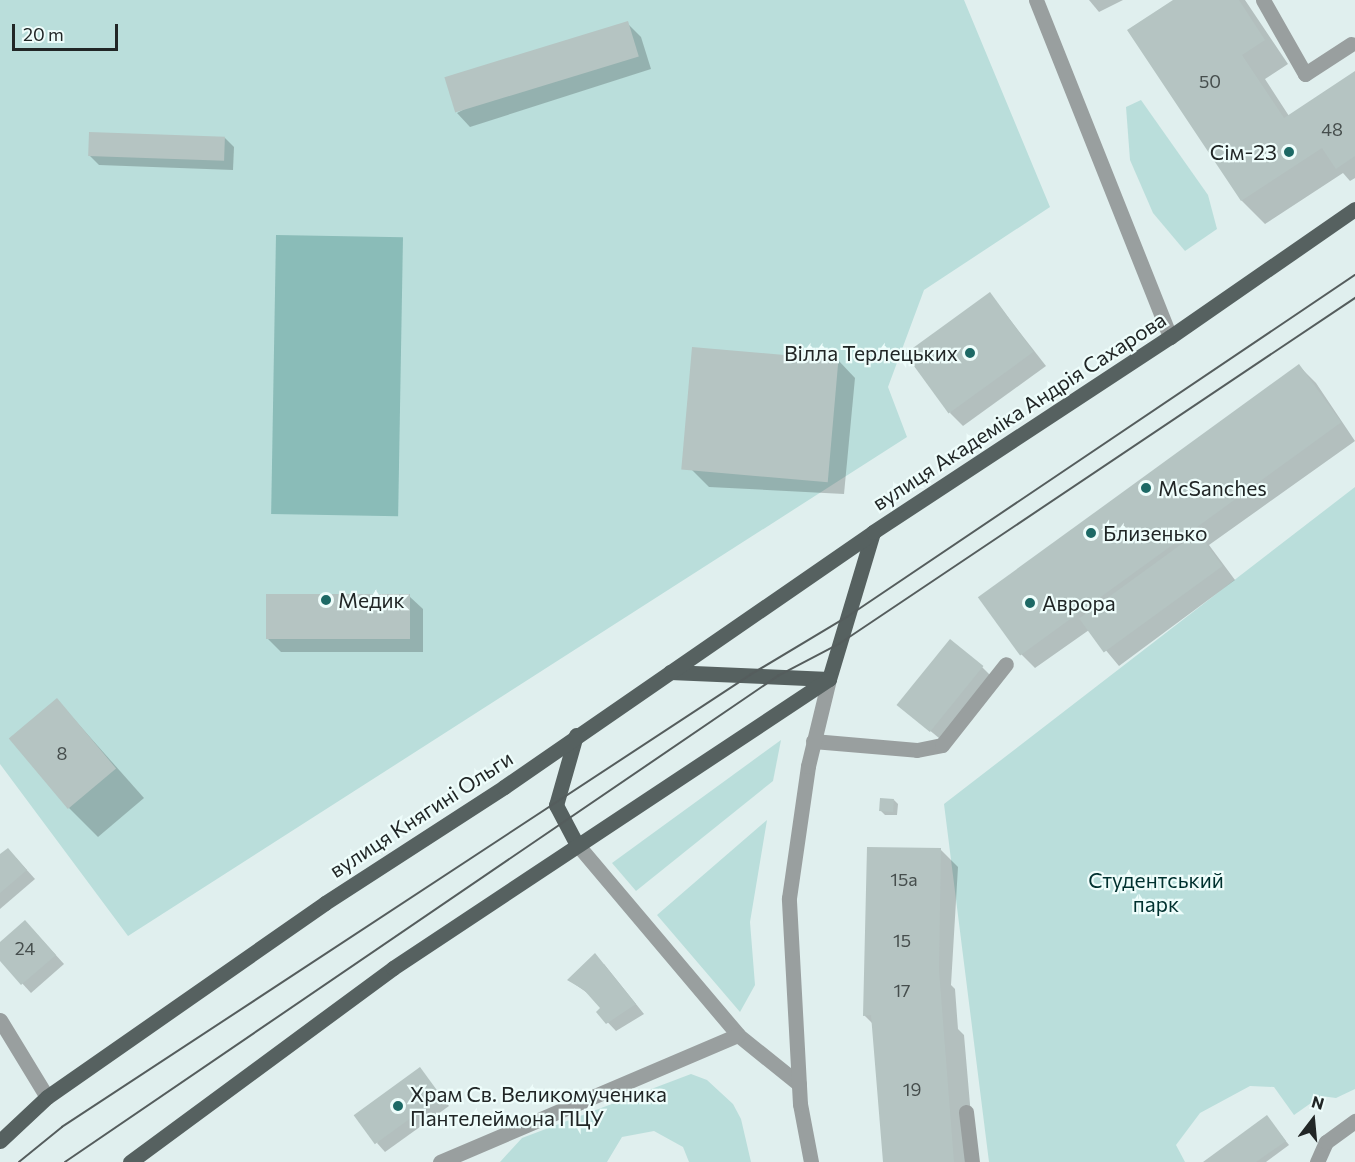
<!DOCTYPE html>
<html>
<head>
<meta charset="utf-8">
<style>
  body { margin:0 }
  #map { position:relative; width:1355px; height:1162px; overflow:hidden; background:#e0efee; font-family:Commissioner,sans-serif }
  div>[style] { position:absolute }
  .green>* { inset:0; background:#badedb }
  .water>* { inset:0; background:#8abcb8; transform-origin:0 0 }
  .shadow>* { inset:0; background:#0003 }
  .building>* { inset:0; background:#b5c4c2; transform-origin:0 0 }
  .minor>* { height:15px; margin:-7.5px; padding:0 7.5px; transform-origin:7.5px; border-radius:7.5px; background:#999f9f }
  .major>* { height:15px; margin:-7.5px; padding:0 7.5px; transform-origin:7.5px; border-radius:7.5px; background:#566160 }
  .tram>* { height:1.5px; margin:-0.75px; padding:0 0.75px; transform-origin:0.75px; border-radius:0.75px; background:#555d5d }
  .dots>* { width:16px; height:16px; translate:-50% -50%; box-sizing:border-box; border:3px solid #eefdfb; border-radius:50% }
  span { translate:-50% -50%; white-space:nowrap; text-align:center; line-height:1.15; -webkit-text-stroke:4.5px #eefdfb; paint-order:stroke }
  .number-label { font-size:18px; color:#464e4d }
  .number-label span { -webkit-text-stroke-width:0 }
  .poi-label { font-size:21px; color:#212626 }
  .right { translate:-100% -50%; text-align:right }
  .left { translate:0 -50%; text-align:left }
  .street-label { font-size:21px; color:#212626 }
  .park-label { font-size:21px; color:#00312f }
  .north { position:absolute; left:1283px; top:1090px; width:60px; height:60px; -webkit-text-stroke:4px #eefdfb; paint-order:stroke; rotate:16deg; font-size:16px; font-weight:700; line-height:24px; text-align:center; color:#212626 }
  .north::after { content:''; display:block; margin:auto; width:21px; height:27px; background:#212626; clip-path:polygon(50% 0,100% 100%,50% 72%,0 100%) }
  .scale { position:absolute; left:12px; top:24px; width:106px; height:27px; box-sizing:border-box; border:3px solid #212626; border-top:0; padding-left:8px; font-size:18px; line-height:21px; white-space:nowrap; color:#212626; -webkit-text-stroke:4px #eefdfb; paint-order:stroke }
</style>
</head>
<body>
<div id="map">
  <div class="green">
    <div style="clip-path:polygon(0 0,964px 0,1050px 207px,924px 290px,888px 387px,907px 437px,128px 936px,0 764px)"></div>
    <div style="clip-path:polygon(1141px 100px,1208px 195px,1217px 229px,1185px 251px,1153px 213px,1130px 160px,1126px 107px)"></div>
    <div style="clip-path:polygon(1355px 487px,1355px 1089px,1336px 1098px,1321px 1096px,1294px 1115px,1274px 1087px,1250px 1086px,1200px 1113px,1176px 1145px,1185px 1162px,989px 1162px,944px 804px)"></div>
    <div style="clip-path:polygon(781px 740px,773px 781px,636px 891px,612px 863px)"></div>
    <div style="clip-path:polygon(767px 820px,750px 922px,755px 985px,740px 1012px,657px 915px)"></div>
    <div style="clip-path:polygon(691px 1074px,707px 1080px,733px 1104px,741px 1119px,751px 1162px,689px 1162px,683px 1147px,654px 1131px,622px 1137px,607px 1162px,500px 1162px,522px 1138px)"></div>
  </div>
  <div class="water">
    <div style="left:276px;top:235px;width:127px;height:279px;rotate:1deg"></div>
  </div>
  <div class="shadow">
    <div style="clip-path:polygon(1089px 0,1123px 0,1099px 12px)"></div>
    <div style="clip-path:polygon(1175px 0,1245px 0,1288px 64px,1265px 79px,1289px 116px,1355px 73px,1355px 178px,1350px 181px,1343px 173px,1265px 224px,1242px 201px,1129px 30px)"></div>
    <div style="clip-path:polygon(627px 23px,641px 37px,651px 69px,470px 127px,457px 113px)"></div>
    <div style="clip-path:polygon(225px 138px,234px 147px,233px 170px,99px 165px,90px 156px)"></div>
    <div style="clip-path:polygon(990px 294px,1046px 366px,963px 426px,950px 413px)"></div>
    <div style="clip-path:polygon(838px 360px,855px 378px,844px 494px,709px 487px,691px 469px)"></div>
    <div style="clip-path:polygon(1299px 366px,1316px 383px,1355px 441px,1209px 545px,1235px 580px,1119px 666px,1089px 630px,1035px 668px,1018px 651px)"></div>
    <div style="clip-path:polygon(409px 596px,423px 609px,423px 652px,281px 652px,267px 638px)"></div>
    <div style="clip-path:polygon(982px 667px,995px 680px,945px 743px,899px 705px)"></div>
    <div style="clip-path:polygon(57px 700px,144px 798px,98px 837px,69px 808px)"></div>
    <div style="clip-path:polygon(894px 800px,898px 804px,897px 815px,885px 815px,881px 811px)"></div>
    <div style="clip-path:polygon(941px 850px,958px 867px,951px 985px,955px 989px,958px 1029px,964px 1035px,975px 1162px,885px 1162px,873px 1024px,864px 1015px)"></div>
    <div style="clip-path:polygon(0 856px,16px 858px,35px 879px,0 909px)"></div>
    <div style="clip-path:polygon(34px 931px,64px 964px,31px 993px,0 959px,0 944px)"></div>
    <div style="clip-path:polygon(604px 964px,644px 1014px,616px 1031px,598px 1012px,602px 1008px,593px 997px,569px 980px)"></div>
    <div style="clip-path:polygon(419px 1069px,449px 1106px,385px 1152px,377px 1143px)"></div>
    <div style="clip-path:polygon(1270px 1121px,1289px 1145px,1266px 1162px,1206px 1162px)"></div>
  </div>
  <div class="building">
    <div style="clip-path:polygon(1173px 0,1239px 0,1265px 40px,1242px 55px,1284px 118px,1355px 71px,1355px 156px,1336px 169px,1322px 148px,1241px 201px,1127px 30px)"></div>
    <div style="left:628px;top:21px;width:37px;height:192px;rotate:73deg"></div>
    <div style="left:89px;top:132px;width:136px;height:24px;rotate:2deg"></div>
    <div style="left:990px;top:292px;width:74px;height:105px;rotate:54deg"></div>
    <div style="left:692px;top:347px;width:147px;height:123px;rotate:5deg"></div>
    <div style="left:1299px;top:364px;width:72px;height:397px;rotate:54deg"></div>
    <div style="left:1198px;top:532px;width:42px;height:147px;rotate:54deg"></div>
    <div style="left:266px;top:594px;width:144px;height:45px"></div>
    <div style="left:950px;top:639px;width:43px;height:85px;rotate:39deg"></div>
    <div style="left:57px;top:698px;width:92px;height:63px;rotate:50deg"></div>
    <div style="left:880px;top:798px;width:14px;height:13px;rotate:4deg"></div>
    <div style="clip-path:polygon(867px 847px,941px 848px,939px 970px,954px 1162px,883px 1162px,871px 1015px,863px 1016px)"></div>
    <div style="clip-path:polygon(8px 848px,27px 870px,0 893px,0 854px)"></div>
    <div style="clip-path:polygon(25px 920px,56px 955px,21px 985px,0 961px,0 942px)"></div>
    <div style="clip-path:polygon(595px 953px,636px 1004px,606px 1024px,596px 1012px,600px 1008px,584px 990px,567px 980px)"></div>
    <div style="left:420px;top:1067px;width:36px;height:82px;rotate:54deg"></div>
    <div style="clip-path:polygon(1267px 1115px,1286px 1141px,1256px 1162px,1203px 1162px)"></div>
  </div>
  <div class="minor">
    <div style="left:1036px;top:0;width:363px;rotate:68.3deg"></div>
    <div style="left:1263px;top:0;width:85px;rotate:60.4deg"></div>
    <div style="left:1305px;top:74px;width:55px;rotate:-33.1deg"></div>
    <div style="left:813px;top:741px;width:104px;rotate:4.9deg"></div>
    <div style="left:917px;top:750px;width:25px;rotate:-11deg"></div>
    <div style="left:942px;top:745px;width:103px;rotate:-51.7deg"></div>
    <div style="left:576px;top:843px;width:251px;rotate:49.8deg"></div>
    <div style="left:738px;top:1035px;width:78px;rotate:38.8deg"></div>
    <div style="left:0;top:1020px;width:90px;rotate:58.6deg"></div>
    <div style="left:966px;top:1112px;width:50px;rotate:83.2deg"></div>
    <div style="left:440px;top:1162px;width:324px;rotate:-23.1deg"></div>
    <div style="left:811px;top:1162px;width:59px;rotate:-100.7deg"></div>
    <div style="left:800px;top:1104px;width:206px;rotate:-93.1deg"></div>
    <div style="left:789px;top:898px;width:133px;rotate:-81.8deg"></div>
    <div style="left:808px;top:766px;width:89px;rotate:-76.4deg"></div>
    <div style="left:1317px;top:1162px;width:22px;rotate:-66deg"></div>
    <div style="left:1326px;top:1142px;width:36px;rotate:-36deg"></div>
  </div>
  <div class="major">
    <div style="left:670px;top:672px;width:159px;rotate:2.5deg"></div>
    <div style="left:829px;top:679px;width:153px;rotate:-73.3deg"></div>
    <div style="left:576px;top:735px;width:73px;rotate:105.9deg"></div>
    <div style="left:556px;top:805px;width:43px;rotate:62.2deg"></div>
    <div style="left:0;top:1141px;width:64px;rotate:-43.1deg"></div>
    <div style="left:47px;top:1097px;width:339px;rotate:-34.9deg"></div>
    <div style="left:325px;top:903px;width:213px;rotate:-32.9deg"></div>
    <div style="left:504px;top:787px;width:449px;rotate:-34.6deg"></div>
    <div style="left:873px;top:532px;width:355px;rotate:-33.3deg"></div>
    <div style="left:1170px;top:337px;width:225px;rotate:-34.7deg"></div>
    <div style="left:130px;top:1162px;width:327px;rotate:-36.4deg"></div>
    <div style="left:393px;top:968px;width:523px;rotate:-33.54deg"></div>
  </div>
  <div class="tram">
    <div style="left:19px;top:1162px;width:55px;rotate:-39.1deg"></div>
    <div style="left:62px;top:1127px;width:823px;rotate:-33.3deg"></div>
    <div style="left:750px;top:675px;width:113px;rotate:-30.9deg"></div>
    <div style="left:847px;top:617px;width:612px;rotate:-33.95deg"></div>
    <div style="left:65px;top:1162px;width:863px;rotate:-34.28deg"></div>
    <div style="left:778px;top:676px;width:69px;rotate:-27.7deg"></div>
    <div style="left:839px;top:644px;width:621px;rotate:-33.84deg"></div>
  </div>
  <div class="dots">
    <div style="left:1289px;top:152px;background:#1c6965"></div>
    <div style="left:970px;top:353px;background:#1c6965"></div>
    <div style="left:1146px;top:488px;background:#1c6965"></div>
    <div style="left:1091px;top:533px;background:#1c6965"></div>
    <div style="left:326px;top:600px;background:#1c6965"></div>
    <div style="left:1030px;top:603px;background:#1c6965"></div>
    <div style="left:398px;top:1106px;background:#1c6965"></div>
  </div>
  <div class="number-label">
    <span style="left:1210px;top:81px">50</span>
    <span style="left:1332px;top:129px">48</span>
    <span style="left:62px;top:753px">8</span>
    <span style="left:904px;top:879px">15а</span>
    <span style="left:902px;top:940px">15</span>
    <span style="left:25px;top:948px">24</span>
    <span style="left:902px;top:990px">17</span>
    <span style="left:912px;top:1089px">19</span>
  </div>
  <div class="poi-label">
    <span class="right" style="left:1277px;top:152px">Сім-23</span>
    <span class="right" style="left:958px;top:353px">Вілла Терлецьких</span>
    <span class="left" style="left:1158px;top:488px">McSanches</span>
    <span class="left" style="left:1103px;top:533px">Близенько</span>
    <span class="left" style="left:338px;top:600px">Медик</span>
    <span class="left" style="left:1042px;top:603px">Аврора</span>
    <span class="left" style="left:410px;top:1106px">Храм Св. Великомученика<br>Пантелеймона ПЦУ</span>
  </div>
  <div class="street-label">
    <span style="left:1019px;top:411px;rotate:-33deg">вулиця Академіка Андрія Сахарова</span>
    <span style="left:421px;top:814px;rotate:-33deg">вулиця Княгині Ольги</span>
  </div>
  <div class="park-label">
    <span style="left:1156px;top:892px">Студентський<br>парк</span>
  </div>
  <div class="north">N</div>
  <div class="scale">20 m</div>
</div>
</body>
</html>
